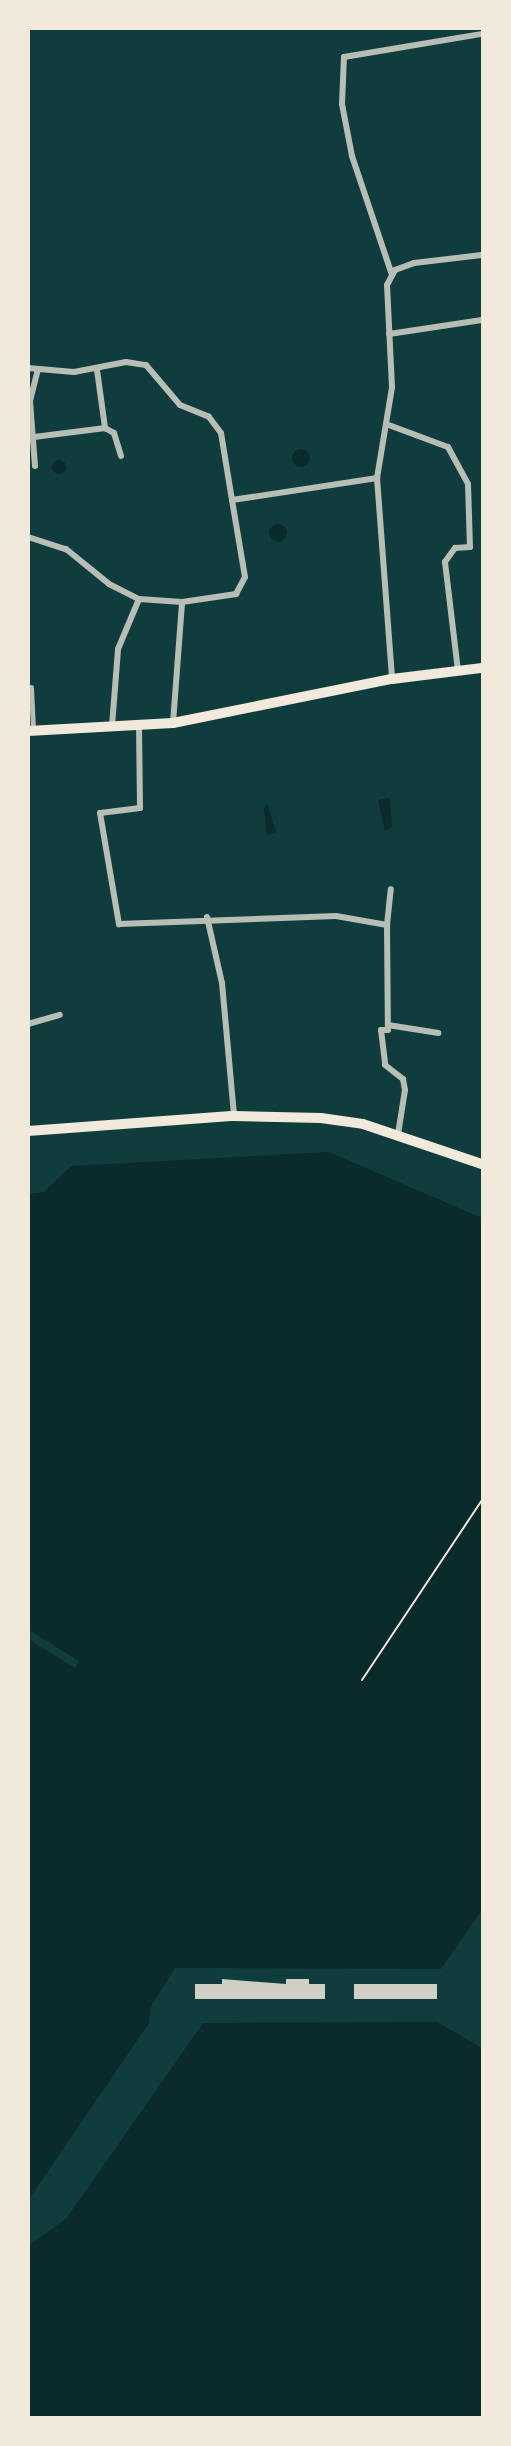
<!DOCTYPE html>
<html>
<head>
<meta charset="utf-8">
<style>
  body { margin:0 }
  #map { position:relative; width:511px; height:2446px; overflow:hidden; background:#0f3d3e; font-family:Signika,sans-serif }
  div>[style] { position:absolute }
  .water>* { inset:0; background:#0a2a2b }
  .round { border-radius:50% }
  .pier>* { inset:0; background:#0f3d3e; transform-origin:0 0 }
  .building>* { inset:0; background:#cfcfc3; transform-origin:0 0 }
  .path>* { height:2px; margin:-1px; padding:0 1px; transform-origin:1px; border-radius:1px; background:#f1e9da }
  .pedestrian>* { height:5px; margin:-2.5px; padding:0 2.5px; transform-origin:2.5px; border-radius:2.5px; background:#b8beb3 }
  .minor>* { height:6px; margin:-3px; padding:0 3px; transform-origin:3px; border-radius:3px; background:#b8beb3 }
  .secondary>* { height:10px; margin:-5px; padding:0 5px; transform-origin:5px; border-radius:5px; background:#f1e9da }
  span { translate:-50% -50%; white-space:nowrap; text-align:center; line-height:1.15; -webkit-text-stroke:6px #f1e9da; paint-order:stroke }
  .frame { position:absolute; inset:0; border:30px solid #f1e9da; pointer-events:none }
</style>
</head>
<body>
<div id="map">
  <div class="water">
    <div class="round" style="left:292px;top:449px;width:18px;height:18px"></div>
    <div class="round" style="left:52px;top:460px;width:14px;height:14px"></div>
    <div class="round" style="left:269px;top:524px;width:18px;height:18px"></div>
    <div style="clip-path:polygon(390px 798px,392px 827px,385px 831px,378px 800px)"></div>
    <div style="clip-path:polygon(267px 803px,276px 833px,267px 835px,264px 809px)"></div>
    <div style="clip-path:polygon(329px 1152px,482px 1218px,482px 1910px,441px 1969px,175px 1968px,150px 2008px,149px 2023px,29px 2199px,28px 1194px,44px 1192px,71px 1166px)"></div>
    <div style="clip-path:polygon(437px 2022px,482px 2048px,482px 2417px,29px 2417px,29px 2245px,66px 2219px,203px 2023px)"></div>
  </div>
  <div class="pier">
    <div style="left:29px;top:1630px;width:59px;height:8px;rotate:32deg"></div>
  </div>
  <div class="building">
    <div style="clip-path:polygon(222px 1979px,286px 1984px,286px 1979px,309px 1979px,309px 1984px,325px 1984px,325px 1999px,195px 1999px,195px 1984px,222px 1984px)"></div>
    <div style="left:354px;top:1984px;width:83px;height:15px"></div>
  </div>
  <div class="path">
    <div style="left:362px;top:1680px;width:216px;rotate:-56.3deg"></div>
  </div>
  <div class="pedestrian">
    <div style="left:31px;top:687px;width:43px;rotate:87.3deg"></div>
  </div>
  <div class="minor">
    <div style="left:392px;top:275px;width:126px;rotate:-108.6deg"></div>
    <div style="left:352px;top:156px;width:53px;rotate:-100.9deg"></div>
    <div style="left:342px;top:104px;width:47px;rotate:-87.6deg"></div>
    <div style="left:344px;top:57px;width:140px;rotate:-9.5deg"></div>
    <div style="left:389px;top:334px;width:94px;rotate:-8.6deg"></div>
    <div style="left:28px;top:368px;width:46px;rotate:5deg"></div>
    <div style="left:74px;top:372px;width:53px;rotate:-10.9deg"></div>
    <div style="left:126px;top:362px;width:20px;rotate:9deg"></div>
    <div style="left:146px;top:365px;width:52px;rotate:49.6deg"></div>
    <div style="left:180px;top:405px;width:31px;rotate:22deg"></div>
    <div style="left:209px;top:417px;width:20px;rotate:53deg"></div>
    <div style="left:221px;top:433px;width:68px;rotate:80.7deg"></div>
    <div style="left:232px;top:500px;width:147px;rotate:-8.6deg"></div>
    <div style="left:377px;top:478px;width:92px;rotate:-80.6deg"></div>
    <div style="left:392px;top:387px;width:102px;rotate:-92.8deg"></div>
    <div style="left:387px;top:285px;width:17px;rotate:-62deg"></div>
    <div style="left:395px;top:270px;width:20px;rotate:-20deg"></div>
    <div style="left:414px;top:263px;width:68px;rotate:-6.7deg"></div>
    <div style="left:97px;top:370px;width:59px;rotate:82.1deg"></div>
    <div style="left:386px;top:424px;width:66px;rotate:20.4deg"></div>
    <div style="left:448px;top:447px;width:42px;rotate:61.6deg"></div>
    <div style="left:468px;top:484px;width:63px;rotate:88.2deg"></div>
    <div style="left:470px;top:547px;width:15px;rotate:176deg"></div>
    <div style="left:455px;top:548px;width:17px;rotate:126deg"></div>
    <div style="left:445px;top:562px;width:110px;rotate:83.2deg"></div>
    <div style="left:34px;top:437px;width:72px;rotate:-7.2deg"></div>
    <div style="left:105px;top:428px;width:10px;rotate:29deg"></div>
    <div style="left:114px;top:433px;width:24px;rotate:73deg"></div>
    <div style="left:35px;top:466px;width:65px;rotate:-94.4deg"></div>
    <div style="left:30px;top:401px;width:33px;rotate:-76deg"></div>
    <div style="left:377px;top:478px;width:202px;rotate:85.7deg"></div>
    <div style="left:28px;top:537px;width:40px;rotate:18deg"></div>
    <div style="left:66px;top:549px;width:55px;rotate:39.1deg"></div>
    <div style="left:109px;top:584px;width:34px;rotate:27deg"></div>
    <div style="left:139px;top:599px;width:43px;rotate:4deg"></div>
    <div style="left:182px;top:602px;width:55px;rotate:-8.4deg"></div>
    <div style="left:236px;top:594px;width:19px;rotate:-62deg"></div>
    <div style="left:245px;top:577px;width:78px;rotate:-99.6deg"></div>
    <div style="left:173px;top:723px;width:121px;rotate:-85.7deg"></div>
    <div style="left:139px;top:725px;width:83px;rotate:89.3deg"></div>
    <div style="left:140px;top:808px;width:40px;rotate:172.9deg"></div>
    <div style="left:100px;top:813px;width:113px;rotate:80.3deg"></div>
    <div style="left:119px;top:924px;width:217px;rotate:-2.1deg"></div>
    <div style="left:336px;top:916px;width:52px;rotate:10deg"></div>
    <div style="left:387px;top:925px;width:36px;rotate:-84deg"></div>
    <div style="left:112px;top:726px;width:77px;rotate:-85.5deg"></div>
    <div style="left:118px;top:649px;width:54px;rotate:-67.2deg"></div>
    <div style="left:207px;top:917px;width:68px;rotate:77.2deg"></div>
    <div style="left:222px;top:983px;width:134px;rotate:84.8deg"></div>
    <div style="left:387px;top:925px;width:105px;rotate:89.5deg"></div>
    <div style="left:388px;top:1030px;width:7px;rotate:180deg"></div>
    <div style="left:381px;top:1030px;width:35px;rotate:83deg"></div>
    <div style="left:385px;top:1065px;width:23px;rotate:38deg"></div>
    <div style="left:403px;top:1079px;width:11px;rotate:80deg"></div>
    <div style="left:405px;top:1090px;width:45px;rotate:99deg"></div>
    <div style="left:28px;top:1024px;width:33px;rotate:-16deg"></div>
    <div style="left:388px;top:1025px;width:51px;rotate:9.1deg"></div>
  </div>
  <div class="secondary">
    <div style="left:28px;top:731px;width:145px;rotate:-3.2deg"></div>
    <div style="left:173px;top:723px;width:223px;rotate:-11.4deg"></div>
    <div style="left:392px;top:679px;width:91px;rotate:-7deg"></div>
    <div style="left:28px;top:1131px;width:207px;rotate:-4.2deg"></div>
    <div style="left:234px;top:1116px;width:87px;rotate:1.3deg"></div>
    <div style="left:321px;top:1118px;width:42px;rotate:8.1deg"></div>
    <div style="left:363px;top:1124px;width:126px;rotate:18.6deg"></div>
  </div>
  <div class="frame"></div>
</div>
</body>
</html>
